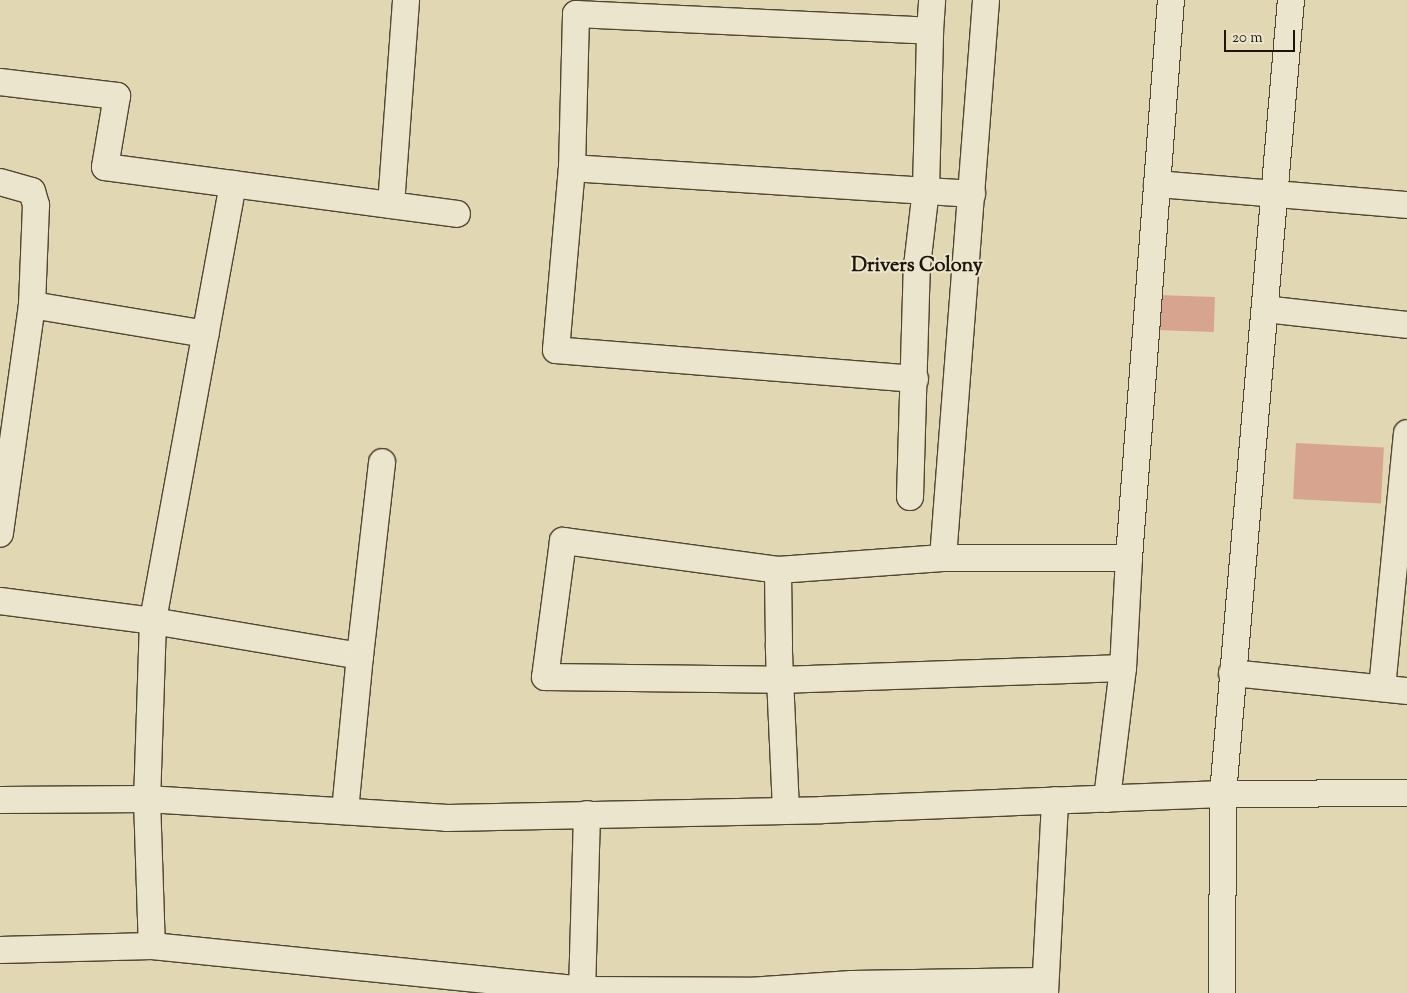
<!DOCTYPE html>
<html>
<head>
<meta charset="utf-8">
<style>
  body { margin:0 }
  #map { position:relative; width:1407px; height:993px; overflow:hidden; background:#e2d7b3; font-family:"Sorts Mill Goudy",serif }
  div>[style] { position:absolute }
  .building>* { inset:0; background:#d7a48f; transform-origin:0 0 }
  .roads { filter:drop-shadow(1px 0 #504631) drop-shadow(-1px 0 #504631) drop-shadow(0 1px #504631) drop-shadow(0 -1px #504631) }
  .minor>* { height:26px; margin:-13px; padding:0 13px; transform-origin:13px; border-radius:13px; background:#ece5ce }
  span { translate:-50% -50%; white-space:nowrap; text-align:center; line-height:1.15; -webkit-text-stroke:4px #ece5ce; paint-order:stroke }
  .neighbourhood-label { font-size:20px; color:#1f1506; font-weight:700 }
  .scale { position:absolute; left:1224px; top:30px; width:71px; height:22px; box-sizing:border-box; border:2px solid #1f1506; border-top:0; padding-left:6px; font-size:15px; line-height:18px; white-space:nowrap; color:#1f1506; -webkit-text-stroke:4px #ece5ce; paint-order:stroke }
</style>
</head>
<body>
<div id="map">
  <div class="building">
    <div style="left:1158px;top:295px;width:57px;height:35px;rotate:2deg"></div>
    <div style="left:1296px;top:443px;width:88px;height:56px;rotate:3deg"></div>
  </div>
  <div class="roads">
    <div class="minor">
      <div style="left:0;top:82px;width:118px;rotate:6.8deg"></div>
      <div style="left:117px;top:96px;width:72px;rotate:99.6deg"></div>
      <div style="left:105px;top:167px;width:355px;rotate:7.6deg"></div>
      <div style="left:572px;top:168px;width:401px;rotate:3.7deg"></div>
      <div style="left:0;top:182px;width:33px;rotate:16deg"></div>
      <div style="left:32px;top:191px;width:15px;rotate:74deg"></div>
      <div style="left:36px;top:205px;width:100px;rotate:92.3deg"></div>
      <div style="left:32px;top:305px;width:231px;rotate:98deg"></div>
      <div style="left:233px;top:184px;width:444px;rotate:100.4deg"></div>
      <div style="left:153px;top:621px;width:210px;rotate:9.6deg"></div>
      <div style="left:360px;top:656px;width:195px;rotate:-83.5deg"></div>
      <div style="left:1157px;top:184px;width:251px;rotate:4.8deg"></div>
      <div style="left:391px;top:205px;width:206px;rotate:-85.8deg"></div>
      <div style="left:32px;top:305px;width:176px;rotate:9.5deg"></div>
      <div style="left:1265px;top:309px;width:143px;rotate:6.4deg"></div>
      <div style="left:915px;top:379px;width:360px;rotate:-175.4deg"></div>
      <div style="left:556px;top:350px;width:183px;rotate:-85deg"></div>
      <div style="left:572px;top:168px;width:154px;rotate:-88.5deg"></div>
      <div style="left:576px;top:14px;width:354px;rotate:2.7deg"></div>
      <div style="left:930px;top:31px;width:31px;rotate:-86deg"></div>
      <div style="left:910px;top:497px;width:231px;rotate:-88.3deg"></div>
      <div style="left:917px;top:266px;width:78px;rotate:-83.3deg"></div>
      <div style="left:926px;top:189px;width:158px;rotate:-88.5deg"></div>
      <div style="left:943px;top:558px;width:560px;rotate:-85.59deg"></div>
      <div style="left:1129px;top:558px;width:560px;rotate:-85.7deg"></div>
      <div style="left:778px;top:570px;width:165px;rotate:-4.2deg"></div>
      <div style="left:943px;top:558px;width:186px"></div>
      <div style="left:1129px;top:558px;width:110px;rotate:93.1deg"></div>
      <div style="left:1123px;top:668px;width:132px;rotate:97deg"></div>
      <div style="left:0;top:601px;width:154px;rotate:7.4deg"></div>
      <div style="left:153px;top:621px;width:178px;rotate:91.9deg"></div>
      <div style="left:147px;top:799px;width:301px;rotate:3.6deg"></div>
      <div style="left:447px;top:818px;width:375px;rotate:-1.2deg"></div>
      <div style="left:822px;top:810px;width:401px;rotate:-2.3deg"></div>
      <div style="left:1223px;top:794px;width:797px;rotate:-85.11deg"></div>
      <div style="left:1232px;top:673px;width:176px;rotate:5.9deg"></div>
      <div style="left:1382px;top:688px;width:256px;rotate:-84.4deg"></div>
      <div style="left:0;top:800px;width:147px;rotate:-0.4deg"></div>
      <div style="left:147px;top:799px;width:147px;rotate:88.1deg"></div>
      <div style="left:152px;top:946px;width:432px;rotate:5.8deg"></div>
      <div style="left:582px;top:990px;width:167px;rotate:0.3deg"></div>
      <div style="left:749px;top:991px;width:103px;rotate:-3.9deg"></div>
      <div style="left:852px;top:984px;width:193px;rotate:-0.9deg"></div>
      <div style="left:786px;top:810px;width:130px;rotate:-92.6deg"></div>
      <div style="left:780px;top:680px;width:36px;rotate:-92deg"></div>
      <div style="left:779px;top:644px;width:74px;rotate:-90.8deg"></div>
      <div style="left:778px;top:570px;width:217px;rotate:-172.3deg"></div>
      <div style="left:563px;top:541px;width:137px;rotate:97.5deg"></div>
      <div style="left:545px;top:677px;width:235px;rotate:0.7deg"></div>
      <div style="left:780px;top:680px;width:343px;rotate:-2deg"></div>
      <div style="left:345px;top:811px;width:156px;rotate:-84.5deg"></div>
      <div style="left:0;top:950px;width:152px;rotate:-1.5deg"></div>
      <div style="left:582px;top:993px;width:179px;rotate:-88.4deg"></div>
      <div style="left:1045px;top:993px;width:193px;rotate:-87deg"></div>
      <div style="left:1222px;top:993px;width:199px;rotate:-89.7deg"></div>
      <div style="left:1223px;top:794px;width:184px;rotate:-0.3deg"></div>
    </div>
  </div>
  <div class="neighbourhood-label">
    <span style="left:917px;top:266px">Drivers Colony</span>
  </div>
  <div class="scale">20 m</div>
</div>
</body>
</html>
